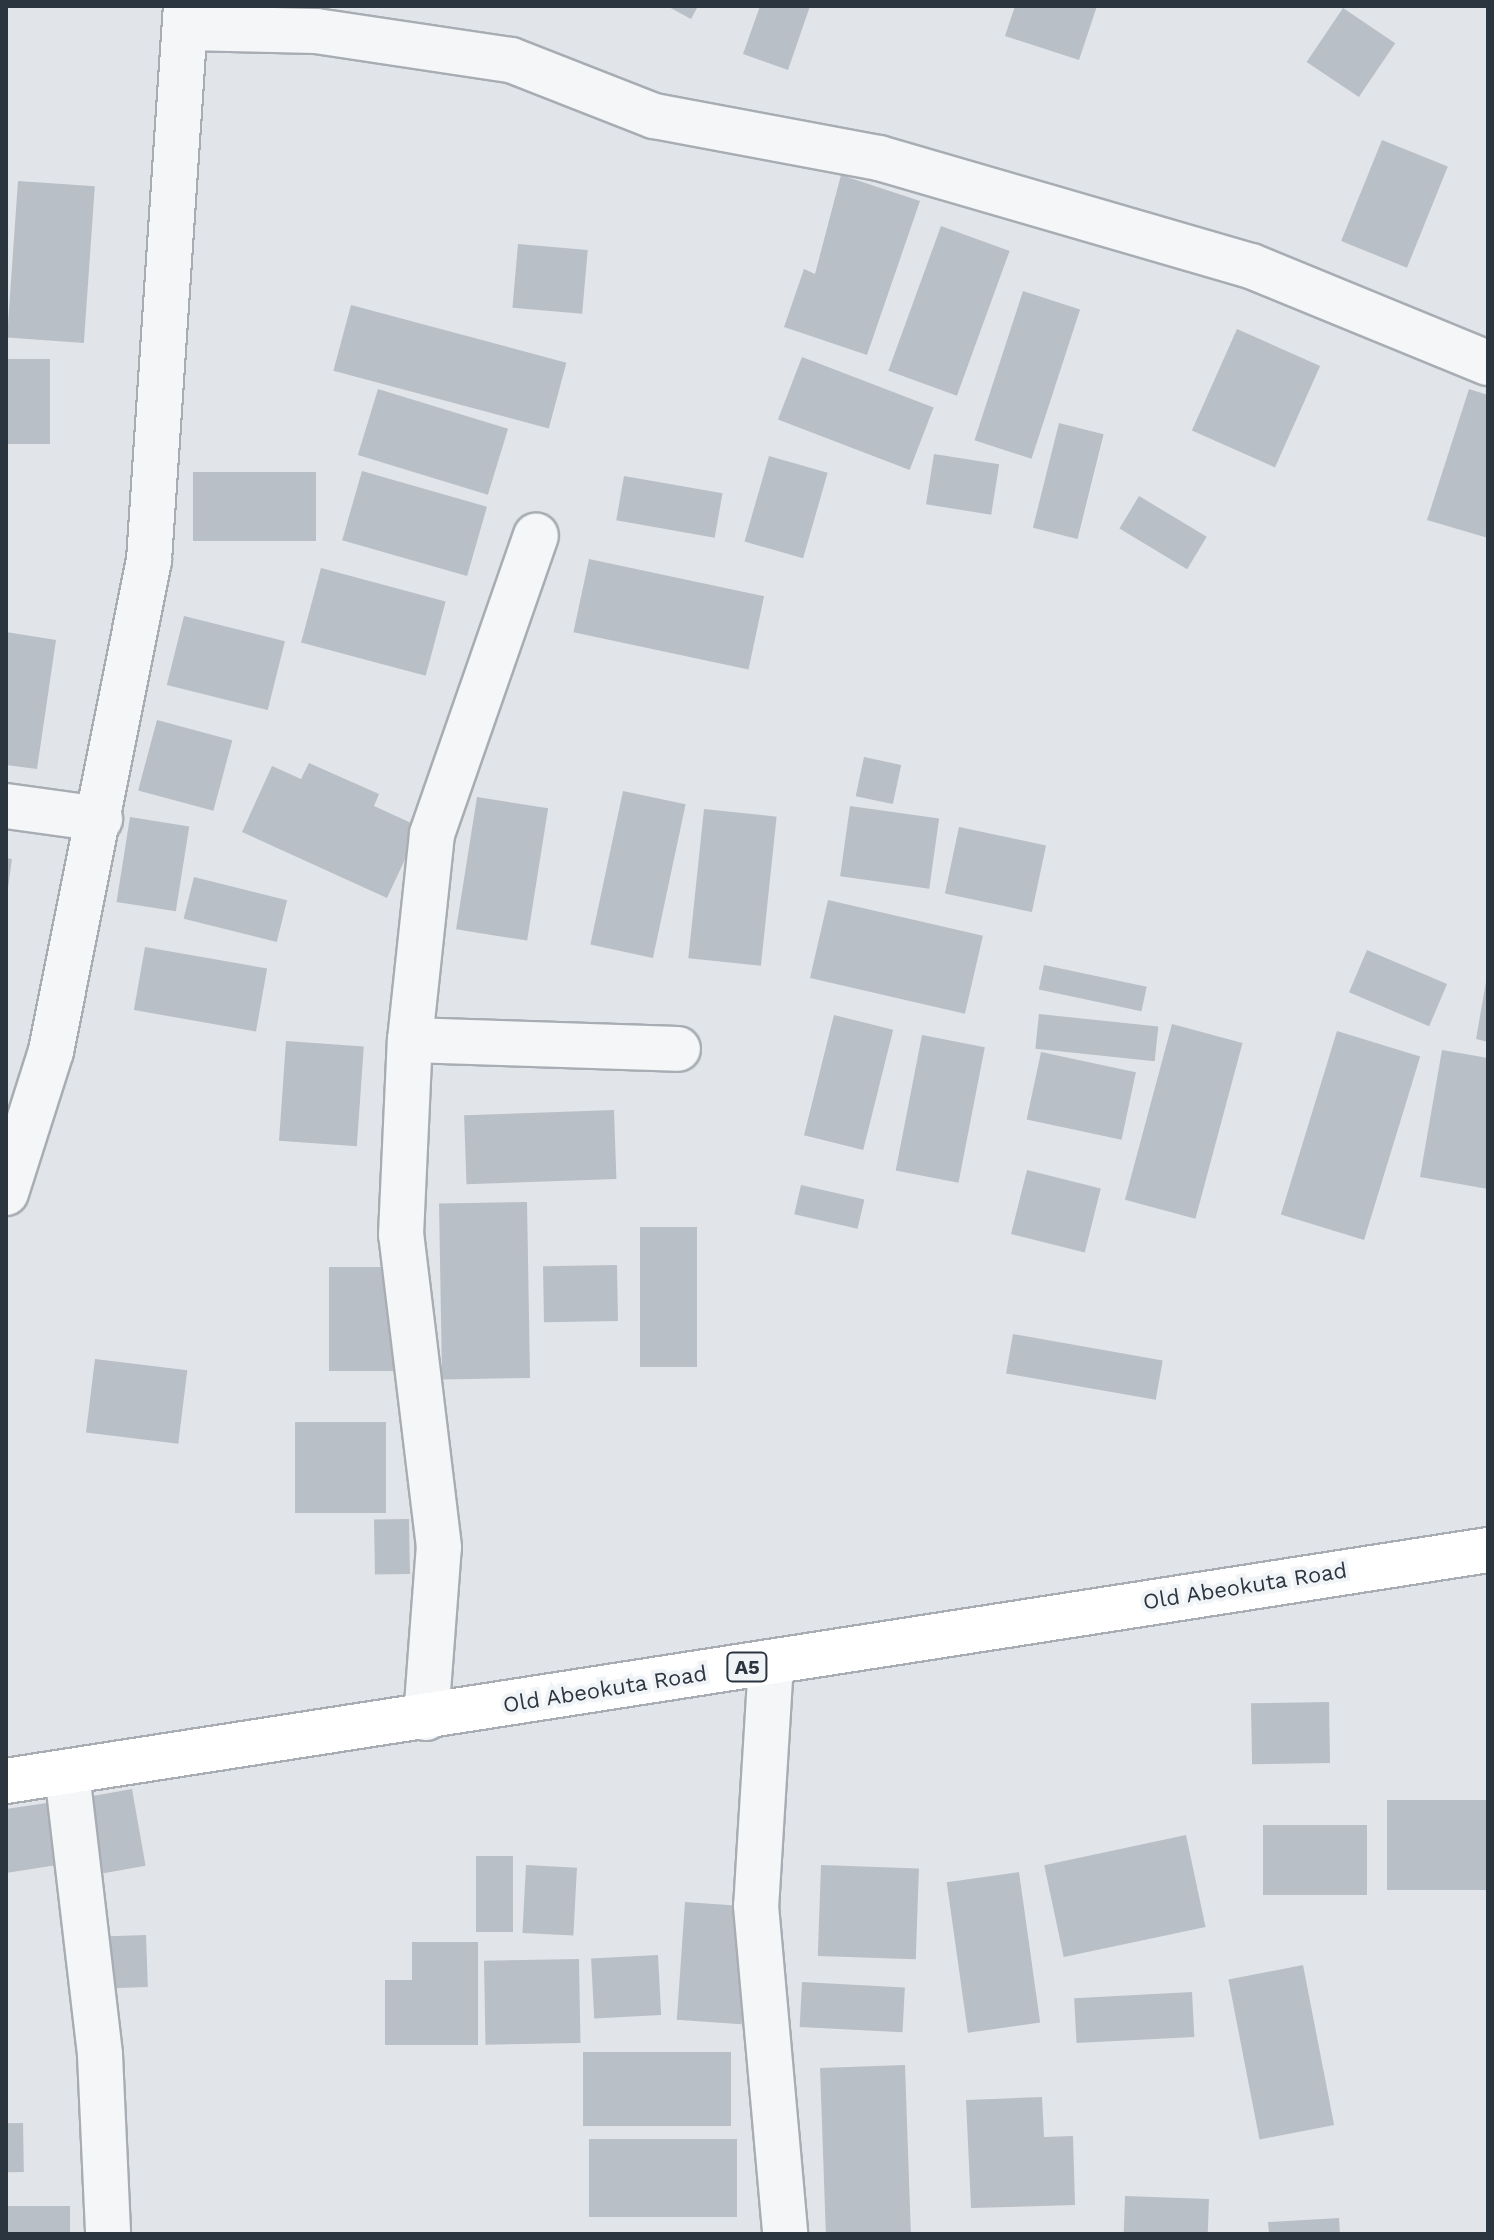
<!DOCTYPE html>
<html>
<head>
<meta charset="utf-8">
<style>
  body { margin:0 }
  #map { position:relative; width:1494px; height:2240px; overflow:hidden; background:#e1e5e9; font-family:"Work Sans",sans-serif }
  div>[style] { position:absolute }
  .building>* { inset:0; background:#b9bfc6; transform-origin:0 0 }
  .roads { filter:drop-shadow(2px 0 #a7adb3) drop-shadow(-2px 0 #a7adb3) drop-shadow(0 2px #a7adb3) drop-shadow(0 -2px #a7adb3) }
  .street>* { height:44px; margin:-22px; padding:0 22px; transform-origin:22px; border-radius:22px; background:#f4f6f8 }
  .highway>* { height:44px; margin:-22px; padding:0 22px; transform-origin:22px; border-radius:22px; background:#fff }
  span { translate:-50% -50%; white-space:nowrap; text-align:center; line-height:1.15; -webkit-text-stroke:8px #f1f4f7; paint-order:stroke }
  .shield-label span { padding:2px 6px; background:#f1f4f7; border:2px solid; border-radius:6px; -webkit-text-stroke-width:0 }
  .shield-label { font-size:20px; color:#2b3540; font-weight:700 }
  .street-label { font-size:22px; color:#2b3540 }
  .frame { position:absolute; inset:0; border:8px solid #2b3540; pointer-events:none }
</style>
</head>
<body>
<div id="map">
  <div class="building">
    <div style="clip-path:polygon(667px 6px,698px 6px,691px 19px)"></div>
    <div style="clip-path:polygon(760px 6px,810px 6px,788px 70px,743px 54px)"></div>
    <div style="clip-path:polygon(1015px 6px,1097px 6px,1079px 60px,1005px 36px)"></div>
    <div style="left:1343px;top:8px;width:63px;height:65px;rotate:34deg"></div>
    <div style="left:1382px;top:140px;width:71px;height:109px;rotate:22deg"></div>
    <div style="clip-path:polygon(841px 175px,920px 201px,867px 355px,784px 327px,804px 269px,815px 274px)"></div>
    <div style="left:18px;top:181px;width:77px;height:157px;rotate:4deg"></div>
    <div style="left:941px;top:226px;width:73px;height:154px;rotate:20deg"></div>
    <div style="left:518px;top:244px;width:70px;height:64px;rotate:5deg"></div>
    <div style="left:1023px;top:291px;width:60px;height:157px;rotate:18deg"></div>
    <div style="left:351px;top:305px;width:223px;height:68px;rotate:15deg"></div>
    <div style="left:1237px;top:329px;width:91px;height:111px;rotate:24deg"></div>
    <div style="left:802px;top:357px;width:141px;height:67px;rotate:21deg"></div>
    <div style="left:6px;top:359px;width:44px;height:85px"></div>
    <div style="left:378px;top:389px;width:136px;height:69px;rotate:17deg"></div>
    <div style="clip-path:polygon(1469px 389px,1488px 395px,1488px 538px,1427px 520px)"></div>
    <div style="left:1059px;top:423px;width:46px;height:108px;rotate:14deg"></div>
    <div style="left:934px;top:454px;width:66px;height:51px;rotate:9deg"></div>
    <div style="left:769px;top:456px;width:61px;height:89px;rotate:16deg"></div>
    <div style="left:362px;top:471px;width:130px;height:72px;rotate:16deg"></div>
    <div style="left:193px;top:472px;width:123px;height:69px"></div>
    <div style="left:624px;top:476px;width:100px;height:45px;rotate:10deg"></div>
    <div style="left:1139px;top:496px;width:79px;height:38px;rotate:31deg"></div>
    <div style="left:589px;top:559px;width:179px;height:75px;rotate:12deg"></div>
    <div style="left:321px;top:568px;width:129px;height:77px;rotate:15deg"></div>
    <div style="left:184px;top:616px;width:104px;height:71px;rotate:14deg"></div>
    <div style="clip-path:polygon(6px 632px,56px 640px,37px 769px,6px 765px)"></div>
    <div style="left:157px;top:720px;width:78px;height:73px;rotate:15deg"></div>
    <div style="left:864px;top:757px;width:38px;height:40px;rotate:12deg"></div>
    <div style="clip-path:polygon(309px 763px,379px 794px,374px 806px,420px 827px,387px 898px,242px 832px,272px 766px,301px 779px)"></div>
    <div style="left:623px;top:791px;width:64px;height:157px;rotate:12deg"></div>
    <div style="left:477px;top:797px;width:72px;height:134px;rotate:9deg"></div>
    <div style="left:850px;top:806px;width:90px;height:71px;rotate:8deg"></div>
    <div style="left:704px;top:809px;width:73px;height:150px;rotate:6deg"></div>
    <div style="left:130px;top:817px;width:60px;height:86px;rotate:9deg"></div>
    <div style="left:959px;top:827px;width:89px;height:68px;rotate:12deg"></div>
    <div style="clip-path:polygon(6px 858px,12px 859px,8px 888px,6px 888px)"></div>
    <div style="left:194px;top:877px;width:96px;height:43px;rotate:14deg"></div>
    <div style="left:828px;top:900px;width:159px;height:80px;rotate:13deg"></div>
    <div style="left:145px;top:947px;width:124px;height:64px;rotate:10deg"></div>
    <div style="left:1367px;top:950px;width:87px;height:46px;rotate:23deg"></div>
    <div style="left:1044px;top:965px;width:105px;height:25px;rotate:12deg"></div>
    <div style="clip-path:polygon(1486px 982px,1488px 982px,1488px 1042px,1476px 1039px)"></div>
    <div style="left:1039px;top:1014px;width:120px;height:35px;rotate:6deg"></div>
    <div style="left:834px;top:1015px;width:61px;height:124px;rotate:14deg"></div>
    <div style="left:1172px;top:1024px;width:73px;height:182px;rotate:15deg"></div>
    <div style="left:1337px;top:1031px;width:87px;height:192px;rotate:17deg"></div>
    <div style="left:922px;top:1035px;width:64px;height:138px;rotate:11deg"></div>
    <div style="left:286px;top:1041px;width:78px;height:100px;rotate:4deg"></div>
    <div style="clip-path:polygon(1442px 1050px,1488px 1058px,1488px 1189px,1420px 1177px)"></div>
    <div style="left:1041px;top:1052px;width:97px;height:69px;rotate:12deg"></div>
    <div style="left:614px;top:1110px;width:69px;height:150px;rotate:88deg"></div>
    <div style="left:1027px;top:1170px;width:76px;height:66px;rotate:14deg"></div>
    <div style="left:801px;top:1185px;width:65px;height:30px;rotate:13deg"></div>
    <div style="left:527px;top:1202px;width:176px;height:88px;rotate:89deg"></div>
    <div style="left:640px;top:1227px;width:57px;height:140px"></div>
    <div style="left:617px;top:1265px;width:56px;height:74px;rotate:89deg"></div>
    <div style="left:329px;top:1267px;width:70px;height:104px"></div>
    <div style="left:1013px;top:1334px;width:152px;height:40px;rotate:10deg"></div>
    <div style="left:95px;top:1359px;width:93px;height:74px;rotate:7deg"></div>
    <div style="left:295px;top:1422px;width:91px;height:91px"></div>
    <div style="left:409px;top:1519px;width:55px;height:35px;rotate:89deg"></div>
    <div style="left:1329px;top:1702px;width:61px;height:78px;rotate:89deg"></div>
    <div style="left:132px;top:1789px;width:78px;height:50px;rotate:80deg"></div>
    <div style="clip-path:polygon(67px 1800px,76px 1862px,6px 1873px,6px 1809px)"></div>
    <div style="left:1488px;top:1800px;width:90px;height:101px;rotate:90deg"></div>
    <div style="left:1263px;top:1825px;width:104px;height:70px"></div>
    <div style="left:1186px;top:1835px;width:94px;height:145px;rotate:78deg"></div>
    <div style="left:476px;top:1856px;width:37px;height:76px"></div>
    <div style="left:526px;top:1865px;width:51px;height:68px;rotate:3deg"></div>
    <div style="left:821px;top:1865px;width:98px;height:91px;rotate:2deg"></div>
    <div style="left:1019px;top:1872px;width:152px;height:73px;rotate:82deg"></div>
    <div style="left:685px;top:1902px;width:65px;height:118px;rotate:4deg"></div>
    <div style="left:146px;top:1935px;width:52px;height:37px;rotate:88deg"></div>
    <div style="clip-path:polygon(412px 1942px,478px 1942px,478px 2045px,385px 2045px,385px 1980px,412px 1980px)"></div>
    <div style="left:658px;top:1955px;width:60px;height:67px;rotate:87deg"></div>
    <div style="left:579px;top:1959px;width:84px;height:95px;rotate:89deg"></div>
    <div style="left:1303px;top:1965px;width:163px;height:76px;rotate:79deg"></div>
    <div style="left:802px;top:1982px;width:103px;height:45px;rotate:3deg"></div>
    <div style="left:1192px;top:1992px;width:45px;height:118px;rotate:87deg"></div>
    <div style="left:583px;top:2052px;width:148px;height:74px"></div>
    <div style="left:905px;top:2065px;width:169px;height:85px;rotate:88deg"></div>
    <div style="clip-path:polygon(1042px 2097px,1044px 2137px,1073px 2136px,1075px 2205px,971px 2208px,966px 2100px)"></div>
    <div style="left:23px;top:2123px;width:49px;height:17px;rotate:89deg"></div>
    <div style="left:589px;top:2139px;width:148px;height:78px"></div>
    <div style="left:1125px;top:2196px;width:84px;height:38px;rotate:2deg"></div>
    <div style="left:6px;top:2206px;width:64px;height:28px"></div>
    <div style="clip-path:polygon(1339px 2218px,1340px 2234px,1269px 2234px,1268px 2222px)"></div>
  </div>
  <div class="roads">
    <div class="street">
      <div style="left:187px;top:28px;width:129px;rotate:1.3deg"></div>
      <div style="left:316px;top:31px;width:197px;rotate:8.5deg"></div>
      <div style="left:511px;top:60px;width:154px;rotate:21.4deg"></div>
      <div style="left:654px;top:116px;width:229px;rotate:10.6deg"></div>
      <div style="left:879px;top:158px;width:387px;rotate:16.2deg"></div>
      <div style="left:1251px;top:266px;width:256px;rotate:22.3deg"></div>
      <div style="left:6px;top:806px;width:95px;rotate:7.9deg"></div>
      <div style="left:410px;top:1040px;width:268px;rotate:1.9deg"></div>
      <div style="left:6px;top:1193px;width:149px;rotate:-72.4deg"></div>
      <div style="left:51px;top:1051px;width:501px;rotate:-78.71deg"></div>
      <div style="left:149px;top:560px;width:555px;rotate:-86.18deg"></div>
      <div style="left:771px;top:1663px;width:243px;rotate:93.5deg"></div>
      <div style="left:756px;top:1906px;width:329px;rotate:84.9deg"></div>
      <div style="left:426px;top:1718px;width:171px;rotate:-85.7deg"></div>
      <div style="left:439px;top:1547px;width:314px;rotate:-96.9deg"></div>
      <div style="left:401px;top:1235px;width:195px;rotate:-87.4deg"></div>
      <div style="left:410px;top:1040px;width:207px;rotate:-83.9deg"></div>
      <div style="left:432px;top:834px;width:316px;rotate:-70.8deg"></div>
      <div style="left:67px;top:1773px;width:284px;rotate:83.3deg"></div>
      <div style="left:100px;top:2055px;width:179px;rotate:87.4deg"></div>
    </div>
    <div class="highway">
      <div style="left:6px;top:1781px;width:1500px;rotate:-8.86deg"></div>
    </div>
  </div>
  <div class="shield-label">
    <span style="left:747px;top:1667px">A5</span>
  </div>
  <div class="street-label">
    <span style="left:1245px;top:1586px;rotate:-9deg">Old Abeokuta Road</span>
    <span style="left:605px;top:1689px;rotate:-9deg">Old Abeokuta Road</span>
  </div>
  <div class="frame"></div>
</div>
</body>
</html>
